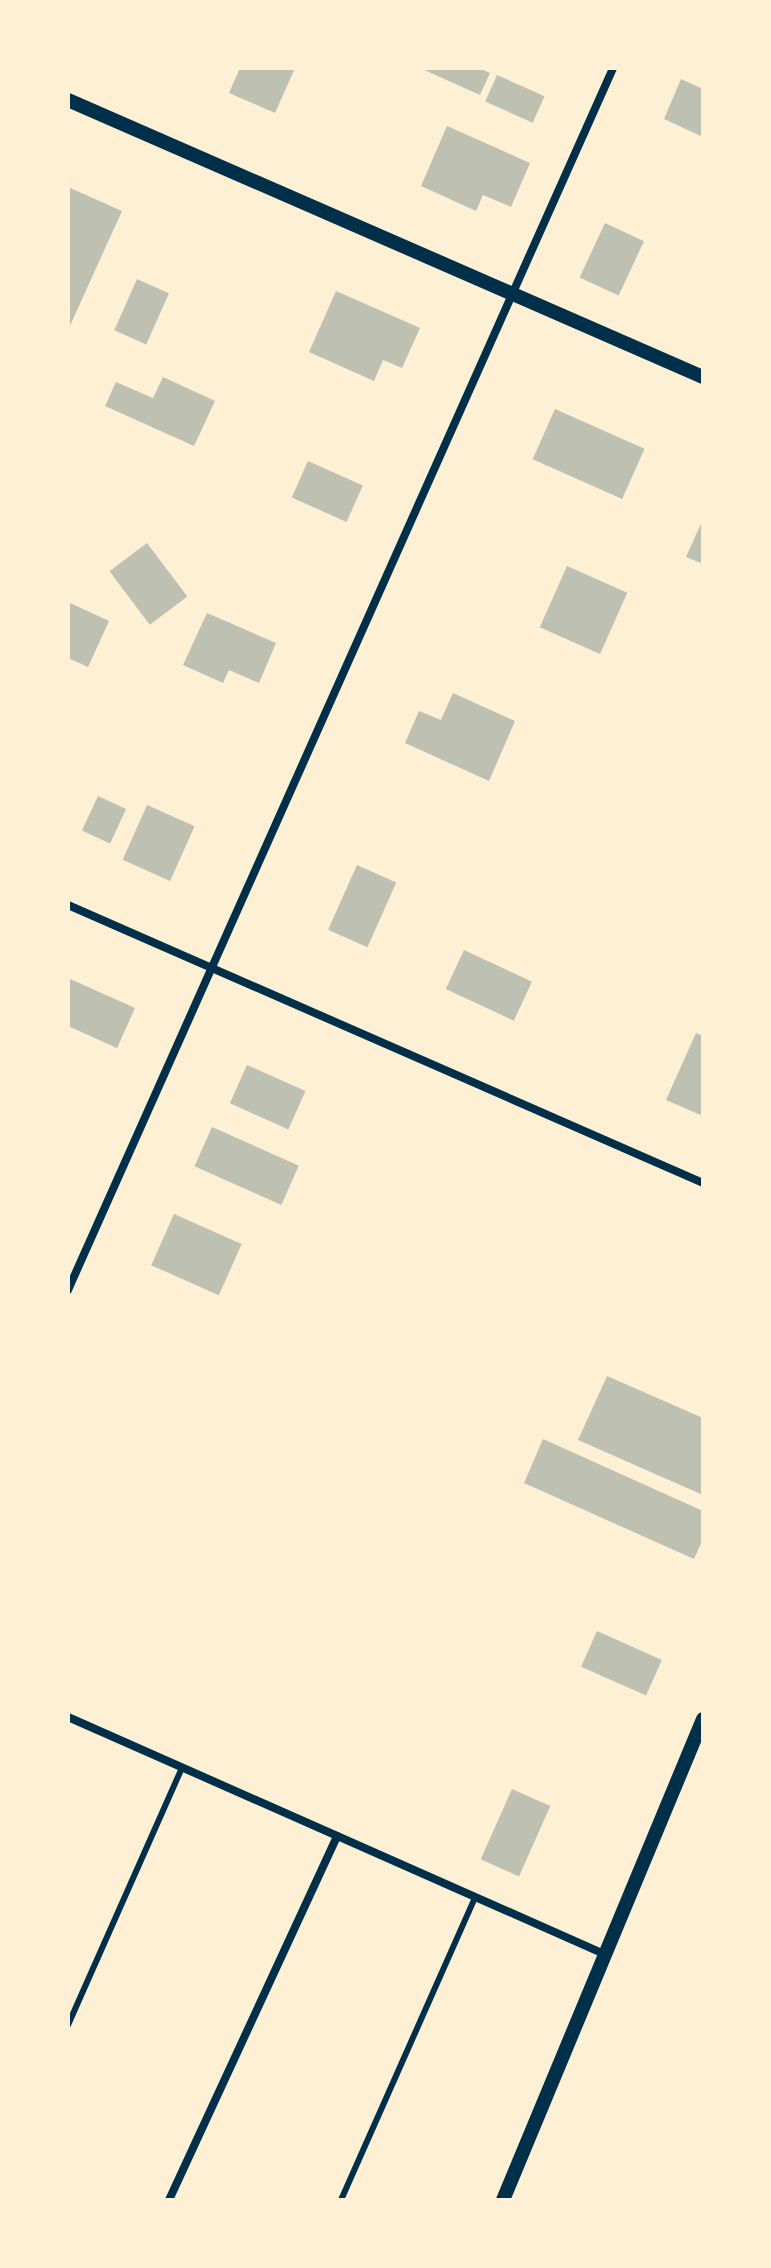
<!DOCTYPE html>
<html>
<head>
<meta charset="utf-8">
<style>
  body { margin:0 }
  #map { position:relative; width:771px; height:2268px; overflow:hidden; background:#fdf0d5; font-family:"Noto Serif",serif }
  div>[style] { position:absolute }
  .building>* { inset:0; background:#bec0b2; transform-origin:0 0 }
  .service>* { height:6px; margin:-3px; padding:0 3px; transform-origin:3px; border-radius:3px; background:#003049 }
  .minor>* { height:8px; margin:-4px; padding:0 4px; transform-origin:4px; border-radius:4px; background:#003049 }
  .tertiary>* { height:14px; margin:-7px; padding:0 7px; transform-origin:7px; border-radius:7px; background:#003049 }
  span { translate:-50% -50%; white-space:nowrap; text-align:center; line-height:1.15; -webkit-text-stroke:8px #fdf0d5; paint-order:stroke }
  .frame { position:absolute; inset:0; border:70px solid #fdf0d5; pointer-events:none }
</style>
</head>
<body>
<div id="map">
  <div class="building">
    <div style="clip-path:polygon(240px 68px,295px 68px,275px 113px,229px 93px)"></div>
    <div style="clip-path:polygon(420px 68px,479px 68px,490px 73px,480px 95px)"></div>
    <div style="left:497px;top:75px;width:52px;height:29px;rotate:24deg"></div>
    <div style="clip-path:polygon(681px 79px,703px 89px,703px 137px,664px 119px)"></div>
    <div style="clip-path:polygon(447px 126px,530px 163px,511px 207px,483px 195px,476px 211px,421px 186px)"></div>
    <div style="clip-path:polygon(68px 187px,122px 211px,68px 330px)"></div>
    <div style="left:605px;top:223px;width:43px;height:60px;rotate:25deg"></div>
    <div style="left:137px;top:279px;width:35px;height:56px;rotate:24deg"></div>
    <div style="clip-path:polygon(336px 291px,420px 328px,402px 368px,383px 360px,374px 381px,309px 352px)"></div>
    <div style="clip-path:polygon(163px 377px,215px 401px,194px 446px,105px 406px,116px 382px,153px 398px)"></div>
    <div style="left:555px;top:409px;width:98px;height:55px;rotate:24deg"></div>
    <div style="left:308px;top:461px;width:60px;height:40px;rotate:24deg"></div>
    <div style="clip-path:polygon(703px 519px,703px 564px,686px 557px)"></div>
    <div style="left:147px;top:543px;width:67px;height:47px;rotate:53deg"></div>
    <div style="left:567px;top:566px;width:66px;height:67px;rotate:24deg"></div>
    <div style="clip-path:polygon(68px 602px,109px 621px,88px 667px,68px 658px)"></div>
    <div style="clip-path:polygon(207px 613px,276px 643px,259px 683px,229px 670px,223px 683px,183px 665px)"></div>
    <div style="clip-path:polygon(453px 693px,515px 721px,489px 781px,405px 743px,419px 711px,441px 720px)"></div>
    <div style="left:98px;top:796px;width:31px;height:38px;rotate:25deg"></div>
    <div style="left:147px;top:805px;width:52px;height:60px;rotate:24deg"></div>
    <div style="left:357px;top:865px;width:43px;height:71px;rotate:24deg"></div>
    <div style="left:464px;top:950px;width:75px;height:43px;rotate:25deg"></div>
    <div style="clip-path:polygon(68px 978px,135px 1008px,117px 1048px,68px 1026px)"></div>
    <div style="clip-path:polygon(696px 1033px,703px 1036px,703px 1116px,666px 1100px)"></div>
    <div style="left:247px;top:1065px;width:64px;height:42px;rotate:24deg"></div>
    <div style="left:212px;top:1127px;width:95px;height:43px;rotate:24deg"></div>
    <div style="left:174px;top:1214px;width:74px;height:56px;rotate:24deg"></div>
    <div style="clip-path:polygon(607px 1376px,703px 1418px,703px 1495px,578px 1440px)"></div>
    <div style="clip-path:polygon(543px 1439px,703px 1511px,703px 1539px,694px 1559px,524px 1483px)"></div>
    <div style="left:597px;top:1631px;width:71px;height:39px;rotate:24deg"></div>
    <div style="left:512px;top:1789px;width:42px;height:77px;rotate:24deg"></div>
  </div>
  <div class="service">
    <div style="left:68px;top:2025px;width:281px;rotate:-66.1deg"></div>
    <div style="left:341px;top:2200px;width:331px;rotate:-66.1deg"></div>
  </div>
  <div class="minor">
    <div style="left:68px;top:905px;width:693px;rotate:23.64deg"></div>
    <div style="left:68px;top:1290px;width:1338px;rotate:-65.96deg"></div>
    <div style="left:68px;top:1717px;width:584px;rotate:23.84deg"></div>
    <div style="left:169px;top:2200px;width:401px;rotate:-65.2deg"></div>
  </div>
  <div class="tertiary">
    <div style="left:68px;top:100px;width:693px;rotate:23.57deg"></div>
    <div style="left:503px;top:2200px;width:521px;rotate:-67.42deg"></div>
  </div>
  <div class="frame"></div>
</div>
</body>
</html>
